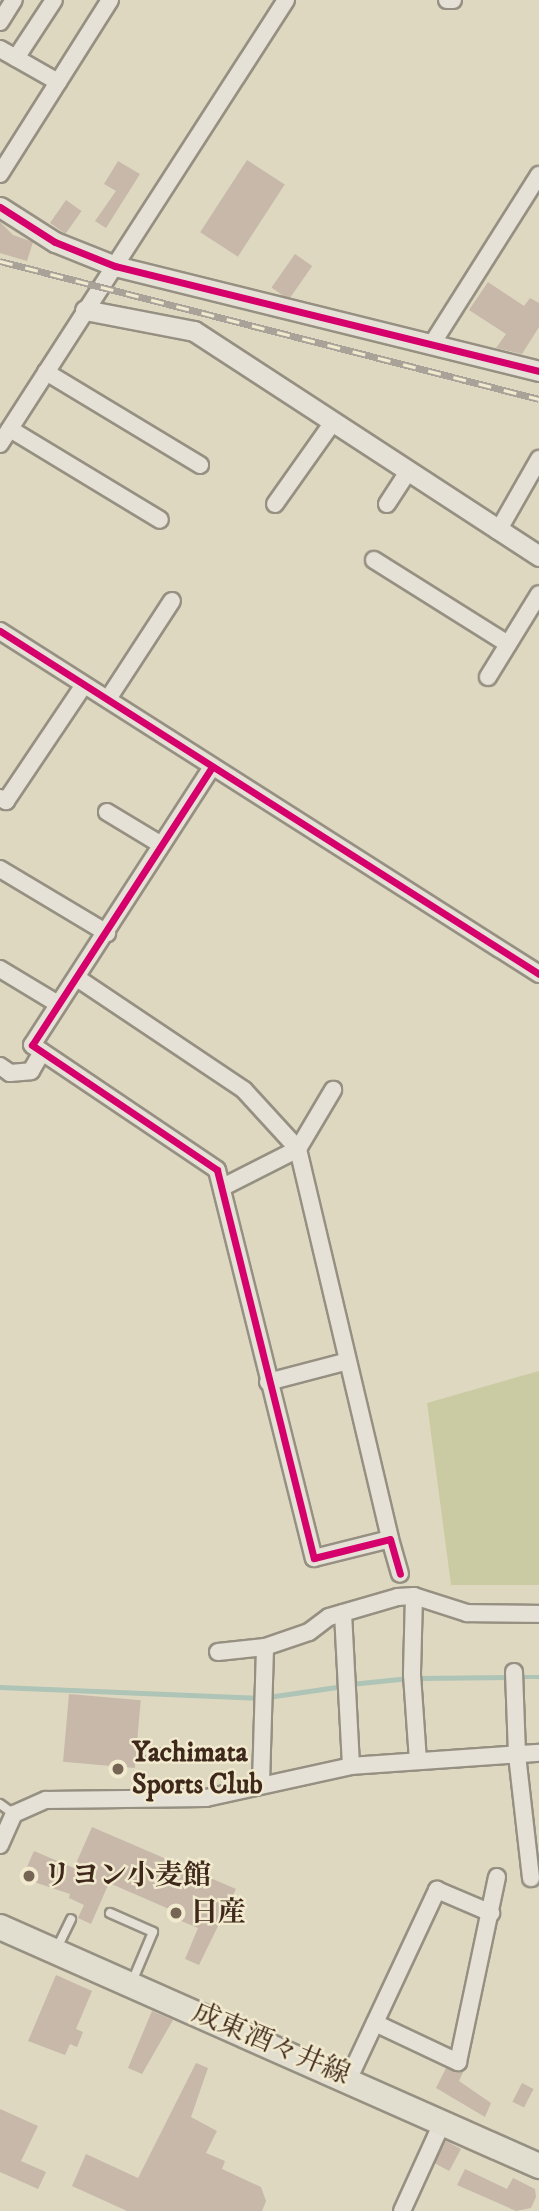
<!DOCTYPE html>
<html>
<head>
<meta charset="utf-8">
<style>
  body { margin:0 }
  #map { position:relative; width:539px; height:2211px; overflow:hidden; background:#ded8c1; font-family:"IM FELL DW Pica","Noto Serif JP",serif }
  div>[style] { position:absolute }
  .green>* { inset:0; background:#cacba3 }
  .stream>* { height:4.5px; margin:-2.25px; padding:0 2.25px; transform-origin:2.25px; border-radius:2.25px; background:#adc4b6 }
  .building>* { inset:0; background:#c7b8a9; transform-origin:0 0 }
  .roads { filter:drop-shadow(2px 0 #969082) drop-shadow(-2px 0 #969082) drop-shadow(0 2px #969082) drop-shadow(0 -2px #969082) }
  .service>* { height:8px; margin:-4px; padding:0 4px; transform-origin:4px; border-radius:4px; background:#e5e1d6 }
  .minor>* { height:16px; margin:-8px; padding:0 8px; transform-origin:8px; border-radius:8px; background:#e5e1d6 }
  .tertiary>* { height:19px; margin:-9.5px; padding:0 9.5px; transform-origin:9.5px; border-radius:9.5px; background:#e5e1d6 }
  .primary>* { height:24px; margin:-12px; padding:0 12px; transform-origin:12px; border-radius:12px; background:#e1ddcf }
  .rail>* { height:7px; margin-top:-3.5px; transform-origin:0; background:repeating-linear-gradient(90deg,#f2eace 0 13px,#a8a299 0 26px); box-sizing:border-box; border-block:2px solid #a8a299 }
  .cycleway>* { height:7px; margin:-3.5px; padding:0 3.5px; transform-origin:3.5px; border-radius:3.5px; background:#d6006c }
  .dots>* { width:19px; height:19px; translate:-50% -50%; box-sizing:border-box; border:4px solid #f2eace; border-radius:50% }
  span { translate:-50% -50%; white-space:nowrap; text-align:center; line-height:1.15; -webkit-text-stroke:5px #f2eace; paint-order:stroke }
  .poi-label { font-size:28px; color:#3e271b; font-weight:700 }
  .left { translate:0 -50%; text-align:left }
  .street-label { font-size:28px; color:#3e271b }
</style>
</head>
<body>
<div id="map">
  <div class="green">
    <div style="clip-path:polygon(539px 1371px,539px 1585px,451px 1585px,427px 1403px)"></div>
  </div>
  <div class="stream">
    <div style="left:519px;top:1677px;width:20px"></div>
    <div style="left:417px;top:1678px;width:93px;rotate:-0.6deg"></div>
    <div style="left:351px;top:1684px;width:58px;rotate:-5.9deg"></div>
    <div style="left:0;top:1687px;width:260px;rotate:2.4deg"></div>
    <div style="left:268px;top:1697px;width:76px;rotate:-8.3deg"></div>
  </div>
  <div class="building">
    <div style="left:247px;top:160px;width:45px;height:86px;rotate:33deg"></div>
    <div style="clip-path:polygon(118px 161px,140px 174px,106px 228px,95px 221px,116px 191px,104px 184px)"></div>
    <div style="left:66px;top:200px;width:19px;height:28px;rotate:35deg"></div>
    <div style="clip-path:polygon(0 222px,13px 235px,33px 242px,27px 261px,0 253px)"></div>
    <div style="left:295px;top:254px;width:21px;height:41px;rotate:35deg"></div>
    <div style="clip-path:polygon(488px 282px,524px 306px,530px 298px,539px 303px,539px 327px,522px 354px,496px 348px,506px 334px,469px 310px)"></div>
    <div style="left:69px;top:1694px;width:72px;height:68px;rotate:5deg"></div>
    <div style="clip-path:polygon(92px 1827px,236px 1889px,199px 1965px,185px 1959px,198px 1928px,167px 1915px,169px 1909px,109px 1883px,91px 1924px,78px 1918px,84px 1905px,69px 1898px,70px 1894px,22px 1878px,34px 1851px,74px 1868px)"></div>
    <div style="clip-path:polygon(56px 1975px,92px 1991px,76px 2029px,83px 2032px,77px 2047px,70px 2044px,65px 2055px,28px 2041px)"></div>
    <div style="clip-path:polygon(152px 2011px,173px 2020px,142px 2074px,128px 2068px)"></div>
    <div style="clip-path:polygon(196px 2063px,208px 2068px,191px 2117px,217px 2131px,206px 2153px,225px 2161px,222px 2169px,261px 2187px,266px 2201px,262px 2211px,127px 2211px,72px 2186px,86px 2154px,138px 2178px)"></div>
    <div style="clip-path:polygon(446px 2068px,464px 2070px,459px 2081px,491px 2103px,485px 2117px,436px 2088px)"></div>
    <div style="left:522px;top:2083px;width:13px;height:21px;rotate:27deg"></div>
    <div style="clip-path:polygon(0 2109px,38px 2126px,21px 2161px,46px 2172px,38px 2189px,0 2172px)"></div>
    <div style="left:446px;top:2141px;width:17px;height:25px;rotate:28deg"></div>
    <div style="clip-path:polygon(465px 2169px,507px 2189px,513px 2178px,535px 2189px,536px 2197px,531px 2208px,516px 2211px,457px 2185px)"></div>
  </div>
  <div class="roads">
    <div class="service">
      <div style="left:149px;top:1753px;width:39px;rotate:3deg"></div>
      <div style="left:0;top:1804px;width:17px;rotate:36deg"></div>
      <div style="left:110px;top:1913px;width:47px;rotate:23.8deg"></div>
      <div style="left:153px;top:1932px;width:54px;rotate:112.8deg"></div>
      <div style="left:57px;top:1948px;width:32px;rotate:-64deg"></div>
    </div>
    <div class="minor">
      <div style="left:447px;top:0;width:6px"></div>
      <div style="left:0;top:22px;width:26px;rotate:-58deg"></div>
      <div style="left:0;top:49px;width:67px;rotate:29.6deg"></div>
      <div style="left:16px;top:58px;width:69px;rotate:-56.8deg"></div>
      <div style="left:0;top:174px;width:206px;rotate:-57.7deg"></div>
      <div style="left:432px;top:344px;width:200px;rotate:-57.7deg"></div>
      <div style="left:46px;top:372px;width:180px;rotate:31.1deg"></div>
      <div style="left:10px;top:429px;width:175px;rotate:31.2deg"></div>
      <div style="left:0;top:444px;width:528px;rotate:-57.21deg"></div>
      <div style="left:275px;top:504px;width:100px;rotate:-54.7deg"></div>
      <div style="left:387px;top:504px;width:38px;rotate:-57deg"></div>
      <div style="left:498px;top:531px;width:83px;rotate:-60.3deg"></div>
      <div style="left:374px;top:560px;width:158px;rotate:32.1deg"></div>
      <div style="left:0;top:631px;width:639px;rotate:32.47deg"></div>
      <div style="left:488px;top:677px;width:97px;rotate:-58.4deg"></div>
      <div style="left:108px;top:699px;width:117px;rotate:-56.9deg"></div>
      <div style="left:212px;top:767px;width:331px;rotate:122.9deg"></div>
      <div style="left:32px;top:1045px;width:223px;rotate:34deg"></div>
      <div style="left:217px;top:1170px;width:400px;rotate:76deg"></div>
      <div style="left:314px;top:1558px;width:78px;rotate:-14deg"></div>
      <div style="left:390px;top:1539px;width:36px;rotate:74deg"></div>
      <div style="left:0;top:798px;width:7px;rotate:27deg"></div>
      <div style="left:6px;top:801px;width:140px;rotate:-56.1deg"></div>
      <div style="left:107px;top:812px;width:62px;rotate:31.1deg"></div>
      <div style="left:0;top:869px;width:125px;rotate:30.9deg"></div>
      <div style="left:0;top:969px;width:68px;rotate:31.1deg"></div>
      <div style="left:77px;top:978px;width:201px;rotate:33.8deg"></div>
      <div style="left:244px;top:1090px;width:80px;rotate:47.5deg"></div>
      <div style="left:298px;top:1149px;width:401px;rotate:76.7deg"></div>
      <div style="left:0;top:1066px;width:12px;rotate:35deg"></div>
      <div style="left:10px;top:1073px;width:21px;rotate:-5deg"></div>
      <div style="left:31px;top:1071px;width:22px;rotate:-60deg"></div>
      <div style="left:223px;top:1187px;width:84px;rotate:-26.9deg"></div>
      <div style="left:298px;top:1149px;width:69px;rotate:-59.3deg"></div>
      <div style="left:268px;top:1382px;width:80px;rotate:-14.6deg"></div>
      <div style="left:414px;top:1596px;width:79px;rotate:91.5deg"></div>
      <div style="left:412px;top:1675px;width:86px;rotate:86deg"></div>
      <div style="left:343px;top:1613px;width:153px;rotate:87deg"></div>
      <div style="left:218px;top:1652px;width:47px;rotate:-6.1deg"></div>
      <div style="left:265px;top:1647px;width:46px;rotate:-18.8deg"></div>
      <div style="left:309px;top:1632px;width:25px;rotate:-37deg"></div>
      <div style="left:329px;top:1617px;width:72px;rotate:-16.2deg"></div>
      <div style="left:398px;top:1597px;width:16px;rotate:-4deg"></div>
      <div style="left:414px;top:1596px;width:56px;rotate:17.8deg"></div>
      <div style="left:467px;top:1613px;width:72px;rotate:0.8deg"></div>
      <div style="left:514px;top:1672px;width:83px;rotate:87.9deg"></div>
      <div style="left:517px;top:1755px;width:124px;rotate:83.5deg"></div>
      <div style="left:261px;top:1783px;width:136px;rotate:-88.3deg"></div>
      <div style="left:0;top:1845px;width:34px;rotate:-66deg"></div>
      <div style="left:14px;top:1814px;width:35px;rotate:-24deg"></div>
      <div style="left:46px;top:1800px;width:160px;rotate:-0.7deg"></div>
      <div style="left:206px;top:1798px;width:148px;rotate:-12.4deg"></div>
      <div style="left:351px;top:1766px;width:188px;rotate:-4deg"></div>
      <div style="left:375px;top:2023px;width:92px;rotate:25.2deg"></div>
      <div style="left:458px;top:2062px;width:189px;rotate:-78.1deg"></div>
      <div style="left:349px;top:2078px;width:208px;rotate:-64.9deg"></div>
      <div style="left:437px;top:1890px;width:59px;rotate:23.1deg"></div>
      <div style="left:402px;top:2211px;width:99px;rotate:-65.5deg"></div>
    </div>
    <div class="tertiary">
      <div style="left:0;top:207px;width:65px;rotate:32.5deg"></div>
      <div style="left:55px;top:242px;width:65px;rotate:21.8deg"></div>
      <div style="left:115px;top:266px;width:437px;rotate:13.9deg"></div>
      <div style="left:85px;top:310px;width:111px;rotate:10.9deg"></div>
      <div style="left:194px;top:331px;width:412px;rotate:33.1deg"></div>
    </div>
    <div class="primary">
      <div style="left:0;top:1927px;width:590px;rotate:23.91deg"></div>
    </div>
  </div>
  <div class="rail">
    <div style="left:0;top:261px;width:556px;rotate:14.36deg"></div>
  </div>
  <div class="cycleway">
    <div style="left:0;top:207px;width:65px;rotate:32.5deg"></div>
    <div style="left:55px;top:242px;width:65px;rotate:21.8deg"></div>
    <div style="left:115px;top:266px;width:437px;rotate:13.9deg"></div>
    <div style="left:0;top:631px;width:639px;rotate:32.47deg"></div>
    <div style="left:212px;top:767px;width:331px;rotate:122.9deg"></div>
    <div style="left:32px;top:1045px;width:223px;rotate:34deg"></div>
    <div style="left:217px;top:1170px;width:400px;rotate:76deg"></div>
    <div style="left:314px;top:1558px;width:78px;rotate:-14deg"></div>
    <div style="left:390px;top:1539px;width:36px;rotate:74deg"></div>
  </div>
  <div class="dots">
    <div style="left:118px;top:1769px;background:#766555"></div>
    <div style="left:29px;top:1876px;background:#766555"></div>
    <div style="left:176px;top:1913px;background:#766555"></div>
  </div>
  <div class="poi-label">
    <span class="left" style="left:132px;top:1769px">Yachimata<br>Sports Club</span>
    <span class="left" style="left:43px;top:1876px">リヨン小麦館</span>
    <span class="left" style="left:190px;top:1913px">日産</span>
  </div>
  <div class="street-label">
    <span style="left:271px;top:2044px;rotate:23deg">成東酒々井線</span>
  </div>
</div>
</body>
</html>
